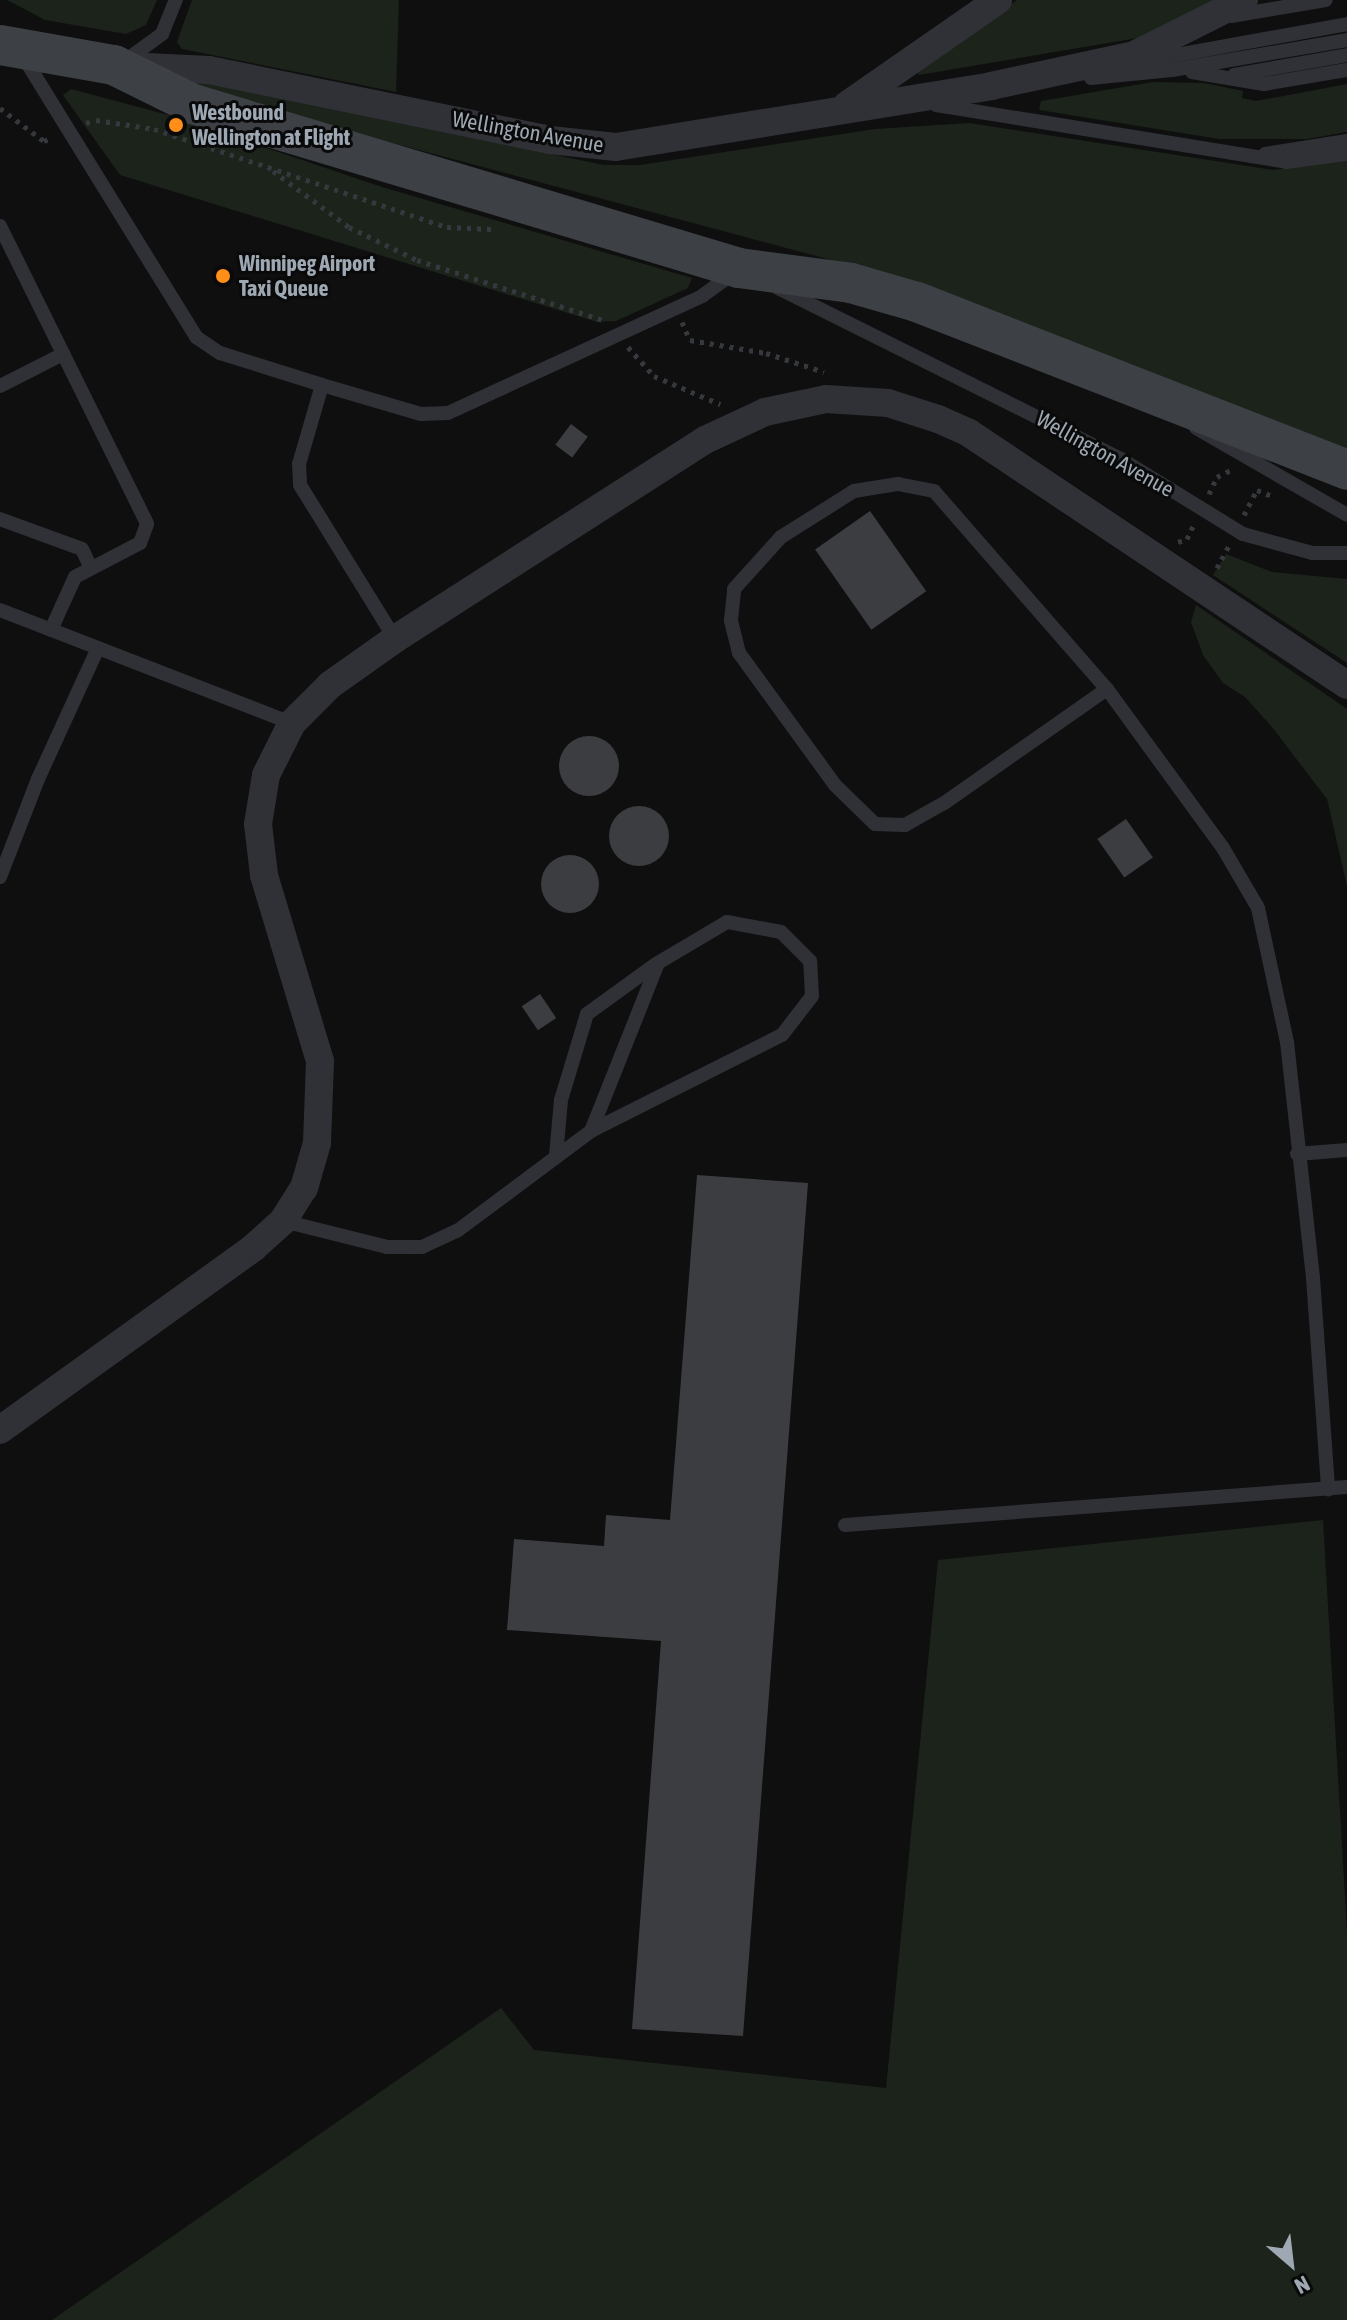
<!DOCTYPE html>
<html>
<head>
<meta charset="utf-8">
<style>
  body { margin:0 }
  #map { position:relative; width:1347px; height:2320px; overflow:hidden; background:#0f0f10; font-family:"Asap Condensed",sans-serif }
  div>[style] { position:absolute }
  .green>* { inset:0; background:#1b231b }
  .building>* { inset:0; background:#3b3d41; transform-origin:0 0 }
  .round { border-radius:50% }
  .path>* { height:5px; margin-top:-2.5px; transform-origin:0; background:repeating-linear-gradient(90deg,#35393d 0 4px,transparent 0 10px) }
  .lane>* { height:14px; margin:-7px; padding:0 7px; transform-origin:7px; border-radius:7px; background:#303136 }
  .street>* { height:28px; margin:-14px; padding:0 14px; transform-origin:14px; border-radius:14px; background:#303136 }
  .secondary>* { height:40px; margin:-20px; padding:0 20px; transform-origin:20px; border-radius:20px; background:#3d4146 }
  .dots>* { width:22px; height:22px; translate:-50% -50%; box-sizing:border-box; border:4px solid #0a0a0b; border-radius:50% }
  span { translate:-50% -50%; white-space:nowrap; text-align:center; line-height:1.15; -webkit-text-stroke:6px #0a0a0b; paint-order:stroke }
  .poi-label { font-size:22px; color:#9ea8b3; font-weight:700 }
  .left { translate:0 -50%; text-align:left }
  .street-label { font-size:22px; color:#9ea8b3 }
  .north { position:absolute; left:1251px; top:2224px; width:80px; height:80px; -webkit-text-stroke:6px #0a0a0b; paint-order:stroke; rotate:152deg; font-size:22px; font-weight:700; line-height:32px; text-align:center; color:#9ea8b3 }
  .north::after { content:''; display:block; margin:auto; width:28px; height:36px; background:#9ea8b3; clip-path:polygon(50% 0,100% 100%,50% 72%,0 100%) }
</style>
</head>
<body>
<div id="map">
  <div class="green">
    <div style="clip-path:polygon(7px 0,157px 0,146px 25px,126px 34px,45px 20px)"></div>
    <div style="clip-path:polygon(192px 0,399px 0,396px 92px,182px 49px,177px 42px)"></div>
    <div style="clip-path:polygon(1017px 0,1215px 0,1150px 36px,919px 75px,917px 70px)"></div>
    <div style="clip-path:polygon(192px 80px,604px 165px,640px 165px,875px 129px,969px 123px,1273px 170px,1347px 161px,1347px 458px,835px 261px,190px 89px)"></div>
    <div style="clip-path:polygon(1153px 82px,1204px 83px,1243px 91px,1242px 98px,1256px 101px,1347px 84px,1347px 132px,1307px 139px,1219px 139px,1039px 110px,1041px 101px)"></div>
    <div style="clip-path:polygon(71px 89px,172px 116px,382px 187px,692px 278px,688px 288px,616px 321px,597px 322px,120px 175px,63px 95px)"></div>
    <div style="clip-path:polygon(1226px 554px,1272px 572px,1347px 579px,1347px 663px,1213px 575px)"></div>
    <div style="clip-path:polygon(1196px 605px,1347px 709px,1347px 886px,1327px 799px,1272px 727px,1245px 697px,1223px 683px,1203px 655px,1191px 622px)"></div>
    <div style="clip-path:polygon(1323px 1520px,1347px 1931px,1347px 2320px,52px 2320px,501px 2008px,534px 2050px,886px 2088px,938px 1560px)"></div>
  </div>
  <div class="building">
    <div style="left:571px;top:424px;width:21px;height:26px;rotate:37deg"></div>
    <div style="left:870px;top:511px;width:98px;height:67px;rotate:55deg"></div>
    <div class="round" style="left:559px;top:736px;width:60px;height:60px"></div>
    <div class="round" style="left:609px;top:806px;width:60px;height:60px"></div>
    <div style="left:1126px;top:819px;width:47px;height:35px;rotate:55deg"></div>
    <div class="round" style="left:541px;top:855px;width:58px;height:58px"></div>
    <div style="left:540px;top:994px;width:29px;height:22px;rotate:56deg"></div>
    <div style="clip-path:polygon(697px 1175px,808px 1183px,743px 2036px,632px 2029px,661px 1641px,507px 1630px,514px 1539px,604px 1546px,606px 1515px,670px 1520px)"></div>
  </div>
  <div class="path">
    <div style="left:0;top:108px;width:55px;rotate:36.9deg"></div>
    <div style="left:44px;top:141px;width:8px;rotate:-23deg"></div>
    <div style="left:86px;top:123px;width:10px;rotate:-17deg"></div>
    <div style="left:96px;top:120px;width:59px;rotate:8.8deg"></div>
    <div style="left:154px;top:129px;width:309px;rotate:18.5deg"></div>
    <div style="left:447px;top:227px;width:44px;rotate:2.6deg"></div>
    <div style="left:273px;top:171px;width:94px;rotate:36.4deg"></div>
    <div style="left:349px;top:227px;width:76px;rotate:25.9deg"></div>
    <div style="left:417px;top:260px;width:199px;rotate:17.9deg"></div>
    <div style="left:682px;top:322px;width:20px;rotate:66deg"></div>
    <div style="left:690px;top:340px;width:77px;rotate:9.7deg"></div>
    <div style="left:766px;top:353px;width:61px;rotate:18.1deg"></div>
    <div style="left:628px;top:347px;width:39px;rotate:48deg"></div>
    <div style="left:654px;top:376px;width:72px;rotate:23deg"></div>
    <div style="left:1209px;top:494px;width:19px;rotate:-65deg"></div>
    <div style="left:1217px;top:477px;width:16px;rotate:-27deg"></div>
    <div style="left:1244px;top:515px;width:28px;rotate:-63deg"></div>
    <div style="left:1257px;top:490px;width:18px;rotate:22deg"></div>
    <div style="left:1178px;top:542px;width:9px;rotate:-18deg"></div>
    <div style="left:1187px;top:539px;width:17px;rotate:-65deg"></div>
    <div style="left:1217px;top:568px;width:26px;rotate:-62deg"></div>
  </div>
  <div class="lane">
    <div style="left:1231px;top:16px;width:96px;rotate:-9.6deg"></div>
    <div style="left:24px;top:58px;width:328px;rotate:58.3deg"></div>
    <div style="left:196px;top:337px;width:29px;rotate:34deg"></div>
    <div style="left:220px;top:353px;width:107px;rotate:17.4deg"></div>
    <div style="left:322px;top:385px;width:103px;rotate:16.3deg"></div>
    <div style="left:421px;top:414px;width:27px;rotate:-2deg"></div>
    <div style="left:448px;top:413px;width:280px;rotate:-24.7deg"></div>
    <div style="left:702px;top:296px;width:37px;rotate:-36deg"></div>
    <div style="left:125px;top:61px;width:46px;rotate:-36.1deg"></div>
    <div style="left:162px;top:34px;width:37px;rotate:-68deg"></div>
    <div style="left:1145px;top:67px;width:34px;rotate:-21deg"></div>
    <div style="left:1177px;top:55px;width:173px;rotate:-10.3deg"></div>
    <div style="left:1192px;top:72px;width:73px;rotate:9.5deg"></div>
    <div style="left:1264px;top:84px;width:84px;rotate:-9.6deg"></div>
    <div style="left:1234px;top:75px;width:115px;rotate:-10deg"></div>
    <div style="left:1091px;top:78px;width:81px;rotate:-5.6deg"></div>
    <div style="left:1172px;top:70px;width:178px;rotate:-9.7deg"></div>
    <div style="left:936px;top:105px;width:355px;rotate:9.2deg"></div>
    <div style="left:1286px;top:162px;width:62px;rotate:-7.5deg"></div>
    <div style="left:1265px;top:154px;width:83px;rotate:-9deg"></div>
    <div style="left:0;top:226px;width:332px;rotate:63.7deg"></div>
    <div style="left:147px;top:524px;width:20px;rotate:110deg"></div>
    <div style="left:140px;top:543px;width:73px;rotate:152.4deg"></div>
    <div style="left:75px;top:577px;width:58px;rotate:114.4deg"></div>
    <div style="left:778px;top:288px;width:383px;rotate:26.5deg"></div>
    <div style="left:1121px;top:459px;width:143px;rotate:31.6deg"></div>
    <div style="left:1243px;top:534px;width:72px;rotate:15.4deg"></div>
    <div style="left:1312px;top:553px;width:35px"></div>
    <div style="left:322px;top:385px;width:82px;rotate:106.2deg"></div>
    <div style="left:299px;top:464px;width:21px;rotate:87deg"></div>
    <div style="left:300px;top:485px;width:181px;rotate:58.3deg"></div>
    <div style="left:0;top:386px;width:71px;rotate:-26.9deg"></div>
    <div style="left:1196px;top:428px;width:174px;rotate:29.9deg"></div>
    <div style="left:0;top:519px;width:87px;rotate:20.1deg"></div>
    <div style="left:82px;top:549px;width:21px;rotate:65deg"></div>
    <div style="left:0;top:610px;width:313px;rotate:21.2deg"></div>
    <div style="left:1107px;top:689px;width:199px;rotate:145deg"></div>
    <div style="left:944px;top:803px;width:45px;rotate:150.6deg"></div>
    <div style="left:905px;top:825px;width:30px;rotate:-178deg"></div>
    <div style="left:875px;top:824px;width:56px;rotate:-135.7deg"></div>
    <div style="left:835px;top:785px;width:163px;rotate:-126deg"></div>
    <div style="left:739px;top:653px;width:34px;rotate:-104deg"></div>
    <div style="left:731px;top:620px;width:31px;rotate:-84deg"></div>
    <div style="left:734px;top:589px;width:70px;rotate:-47.9deg"></div>
    <div style="left:781px;top:537px;width:86px;rotate:-32.2deg"></div>
    <div style="left:854px;top:491px;width:45px;rotate:-9deg"></div>
    <div style="left:898px;top:484px;width:37px;rotate:11deg"></div>
    <div style="left:934px;top:491px;width:263px;rotate:48.9deg"></div>
    <div style="left:1107px;top:689px;width:197px;rotate:53.9deg"></div>
    <div style="left:1223px;top:848px;width:69px;rotate:59.7deg"></div>
    <div style="left:1258px;top:908px;width:137px;rotate:77.8deg"></div>
    <div style="left:1287px;top:1042px;width:237px;rotate:83.7deg"></div>
    <div style="left:1313px;top:1278px;width:212px;rotate:85.9deg"></div>
    <div style="left:0;top:877px;width:105px;rotate:-68.8deg"></div>
    <div style="left:38px;top:779px;width:144px;rotate:-65.4deg"></div>
    <div style="left:1297px;top:1154px;width:50px;rotate:-4.6deg"></div>
    <div style="left:556px;top:1156px;width:56px;rotate:-84.9deg"></div>
    <div style="left:561px;top:1100px;width:90px;rotate:-73.2deg"></div>
    <div style="left:587px;top:1014px;width:85px;rotate:-35.9deg"></div>
    <div style="left:283px;top:1221px;width:107px;rotate:14deg"></div>
    <div style="left:387px;top:1247px;width:35px"></div>
    <div style="left:422px;top:1247px;width:38px;rotate:-25deg"></div>
    <div style="left:457px;top:1231px;width:167px;rotate:-36.7deg"></div>
    <div style="left:591px;top:1131px;width:214px;rotate:-26.7deg"></div>
    <div style="left:782px;top:1035px;width:49px;rotate:-52.4deg"></div>
    <div style="left:812px;top:996px;width:35px;rotate:-93deg"></div>
    <div style="left:810px;top:961px;width:41px;rotate:-135deg"></div>
    <div style="left:781px;top:932px;width:55px;rotate:-169.5deg"></div>
    <div style="left:727px;top:922px;width:80px;rotate:149.3deg"></div>
    <div style="left:658px;top:963px;width:181px;rotate:111.7deg"></div>
    <div style="left:845px;top:1525px;width:503px;rotate:-4.33deg"></div>
  </div>
  <div class="street">
    <div style="left:126px;top:66px;width:83px;rotate:2.8deg"></div>
    <div style="left:209px;top:70px;width:348px;rotate:11.6deg"></div>
    <div style="left:550px;top:140px;width:66px;rotate:6.1deg"></div>
    <div style="left:616px;top:147px;width:380px;rotate:-9.2deg"></div>
    <div style="left:991px;top:86px;width:146px;rotate:-12.2deg"></div>
    <div style="left:1134px;top:55px;width:123px;rotate:-26.6deg"></div>
    <div style="left:847px;top:105px;width:184px;rotate:-34.8deg"></div>
    <div style="left:0;top:1430px;width:312px;rotate:-35.7deg"></div>
    <div style="left:253px;top:1248px;width:40px;rotate:-42deg"></div>
    <div style="left:283px;top:1221px;width:39px;rotate:-58deg"></div>
    <div style="left:304px;top:1188px;width:47px;rotate:-73.9deg"></div>
    <div style="left:317px;top:1143px;width:82px;rotate:-87.9deg"></div>
    <div style="left:320px;top:1061px;width:194px;rotate:-106.8deg"></div>
    <div style="left:264px;top:875px;width:51px;rotate:-96.7deg"></div>
    <div style="left:258px;top:824px;width:50px;rotate:-80.7deg"></div>
    <div style="left:266px;top:775px;width:58px;rotate:-63.4deg"></div>
    <div style="left:292px;top:723px;width:54px;rotate:-45deg"></div>
    <div style="left:330px;top:685px;width:80px;rotate:-35.3deg"></div>
    <div style="left:395px;top:639px;width:368px;rotate:-32.7deg"></div>
    <div style="left:705px;top:440px;width:66px;rotate:-25deg"></div>
    <div style="left:765px;top:412px;width:62px;rotate:-12deg"></div>
    <div style="left:826px;top:399px;width:62px;rotate:3.7deg"></div>
    <div style="left:888px;top:403px;width:52px;rotate:17.7deg"></div>
    <div style="left:938px;top:419px;width:34px;rotate:24deg"></div>
    <div style="left:969px;top:433px;width:454px;rotate:33.7deg"></div>
  </div>
  <div class="secondary">
    <div style="left:0;top:45px;width:116px;rotate:10deg"></div>
    <div style="left:114px;top:65px;width:88px;rotate:26.3deg"></div>
    <div style="left:193px;top:104px;width:570px;rotate:16.72deg"></div>
    <div style="left:739px;top:268px;width:113px;rotate:7.6deg"></div>
    <div style="left:851px;top:283px;width:69px;rotate:16.1deg"></div>
    <div style="left:917px;top:302px;width:462px;rotate:21.3deg"></div>
  </div>
  <div class="dots">
    <div style="left:176px;top:125px;background:#ff8f18"></div>
    <div style="left:223px;top:276px;background:#ff8f18"></div>
  </div>
  <div class="poi-label">
    <span class="left" style="left:192px;top:125px">Westbound<br>Wellington at Flight</span>
    <span class="left" style="left:239px;top:276px">Winnipeg Airport<br>Taxi Queue</span>
  </div>
  <div class="street-label">
    <span style="left:528px;top:132px;rotate:10deg">Wellington Avenue</span>
    <span style="left:1105px;top:454px;rotate:29deg">Wellington Avenue</span>
  </div>
  <div class="north">N</div>
</div>
</body>
</html>
